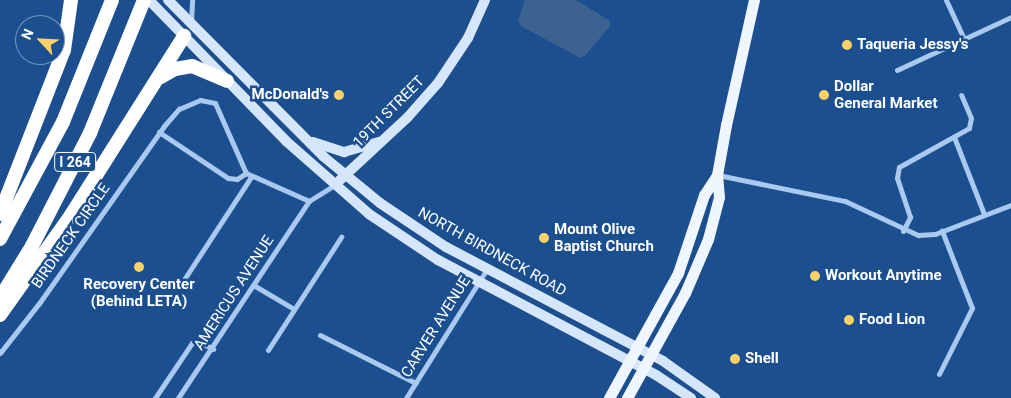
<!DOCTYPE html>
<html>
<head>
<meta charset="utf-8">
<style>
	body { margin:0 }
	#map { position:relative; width:1011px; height:398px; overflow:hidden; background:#1b4f8f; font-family:Roboto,sans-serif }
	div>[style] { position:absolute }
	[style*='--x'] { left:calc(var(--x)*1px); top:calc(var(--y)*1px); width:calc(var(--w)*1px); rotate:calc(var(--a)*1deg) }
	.water>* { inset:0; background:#3c6290 }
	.street>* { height:5px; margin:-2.5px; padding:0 2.5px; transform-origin:2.5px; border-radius:2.5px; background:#a9c9ee }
	.secondary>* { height:10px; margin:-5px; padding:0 5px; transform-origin:5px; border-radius:5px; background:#d6e6fa }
	.primary>* { height:11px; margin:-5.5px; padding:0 5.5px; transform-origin:5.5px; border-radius:5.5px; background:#f0f6ff }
	.highway>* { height:14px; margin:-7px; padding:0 7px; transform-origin:7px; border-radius:7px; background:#fff }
	.dots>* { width:14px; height:14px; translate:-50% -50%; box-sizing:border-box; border:2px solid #1b4f8f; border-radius:50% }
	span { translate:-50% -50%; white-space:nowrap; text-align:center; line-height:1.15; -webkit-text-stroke:5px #1b4f8f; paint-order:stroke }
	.shield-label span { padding:1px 4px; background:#1b4f8f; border:1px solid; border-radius:4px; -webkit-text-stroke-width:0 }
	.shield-label { font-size:14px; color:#fff; font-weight:700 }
	.poi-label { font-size:15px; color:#fff; font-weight:700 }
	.left { translate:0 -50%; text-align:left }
	.right { translate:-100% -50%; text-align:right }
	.street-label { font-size:15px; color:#fff }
	.north { position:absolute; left:15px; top:15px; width:50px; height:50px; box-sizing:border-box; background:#1b4f8f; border:1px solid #7695bc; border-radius:50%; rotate:295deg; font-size:14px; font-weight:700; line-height:20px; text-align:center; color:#fff }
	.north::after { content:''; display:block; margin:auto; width:18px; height:22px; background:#ffd166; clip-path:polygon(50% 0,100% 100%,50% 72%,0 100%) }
</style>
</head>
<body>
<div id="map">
	<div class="water">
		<div style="clip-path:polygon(525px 0,576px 0,610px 21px,610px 26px,585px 56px,580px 58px,521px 26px,518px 20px)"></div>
	</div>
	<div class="street">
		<div style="--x:946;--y:0;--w:43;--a:65.2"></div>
		<div style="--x:191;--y:22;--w:22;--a:-87"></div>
		<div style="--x:897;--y:70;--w:126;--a:-24.9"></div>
		<div style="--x:159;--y:132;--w:83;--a:33.7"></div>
		<div style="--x:228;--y:178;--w:9;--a:6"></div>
		<div style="--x:237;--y:179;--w:11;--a:-34"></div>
		<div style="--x:954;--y:137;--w:83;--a:68.7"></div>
		<div style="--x:718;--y:175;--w:130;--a:11.6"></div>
		<div style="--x:845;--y:201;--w:81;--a:25"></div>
		<div style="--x:918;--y:235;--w:17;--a:-3"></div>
		<div style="--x:935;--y:234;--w:81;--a:-20.9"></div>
		<div style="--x:903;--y:231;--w:16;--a:-63"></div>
		<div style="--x:910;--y:217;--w:41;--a:-108.4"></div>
		<div style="--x:897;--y:178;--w:11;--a:-80"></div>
		<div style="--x:899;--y:167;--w:80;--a:-29.1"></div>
		<div style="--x:969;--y:128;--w:10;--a:-79"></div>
		<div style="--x:971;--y:118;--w:25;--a:-113"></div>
		<div style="--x:183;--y:281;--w:124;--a:-56.8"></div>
		<div style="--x:255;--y:286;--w:45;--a:30.5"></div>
		<div style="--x:320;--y:335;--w:107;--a:26.6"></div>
		<div style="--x:268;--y:350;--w:135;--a:-57.1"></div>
		<div style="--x:0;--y:353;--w:65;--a:-51.9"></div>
		<div style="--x:40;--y:302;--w:215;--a:-54.8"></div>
		<div style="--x:164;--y:126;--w:23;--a:-49"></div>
		<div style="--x:179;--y:109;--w:23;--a:-23"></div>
		<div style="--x:200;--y:100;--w:15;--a:11"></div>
		<div style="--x:215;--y:103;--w:77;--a:66.1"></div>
		<div style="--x:246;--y:173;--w:69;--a:24"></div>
		<div style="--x:939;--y:374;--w:74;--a:-63.4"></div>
		<div style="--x:972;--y:308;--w:83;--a:-111.3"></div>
		<div style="--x:155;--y:398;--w:66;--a:-56.1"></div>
		<div style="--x:192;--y:343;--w:8;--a:-7"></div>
		<div style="--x:200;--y:342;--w:15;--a:28"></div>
		<div style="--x:178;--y:398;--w:237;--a:-56.4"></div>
		<div style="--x:309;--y:201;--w:28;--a:-32"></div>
		<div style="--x:406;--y:398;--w:152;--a:-57.9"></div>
	</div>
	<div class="secondary">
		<div style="--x:149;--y:0;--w:197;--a:45.8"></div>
		<div style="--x:286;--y:141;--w:111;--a:41.3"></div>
		<div style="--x:369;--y:214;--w:83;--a:33.7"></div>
		<div style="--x:438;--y:260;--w:246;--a:27.8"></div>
		<div style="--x:656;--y:375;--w:42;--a:33.3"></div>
		<div style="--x:168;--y:0;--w:221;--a:45.2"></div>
		<div style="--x:324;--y:157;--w:72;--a:39.4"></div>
		<div style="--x:380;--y:203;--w:79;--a:33.7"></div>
		<div style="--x:446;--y:247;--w:245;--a:27.7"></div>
		<div style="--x:663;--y:361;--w:64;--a:35.4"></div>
		<div style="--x:313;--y:142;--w:33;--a:18"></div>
		<div style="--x:344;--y:152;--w:37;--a:-16"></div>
		<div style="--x:340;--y:180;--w:91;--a:-42.8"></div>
		<div style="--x:407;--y:118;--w:47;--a:-48.5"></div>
		<div style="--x:438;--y:83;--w:54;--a:-56.3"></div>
		<div style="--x:468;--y:38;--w:42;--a:-65.9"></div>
	</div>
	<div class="primary">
		<div style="--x:609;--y:398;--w:143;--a:-61.1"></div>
		<div style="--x:678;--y:273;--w:82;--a:-71.6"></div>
		<div style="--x:704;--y:195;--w:24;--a:-57"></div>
		<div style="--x:627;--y:398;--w:120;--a:-61.1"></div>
		<div style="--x:685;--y:293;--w:59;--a:-66.9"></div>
		<div style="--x:708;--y:239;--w:43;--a:-75.3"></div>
		<div style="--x:719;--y:197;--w:22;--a:-95"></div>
		<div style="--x:717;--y:175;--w:51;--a:-79.8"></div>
		<div style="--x:726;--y:125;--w:128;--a:-77.4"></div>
	</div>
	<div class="highway">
		<div style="--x:161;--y:77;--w:16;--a:-30"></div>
		<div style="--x:175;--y:69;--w:17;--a:-10"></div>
		<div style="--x:192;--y:66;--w:38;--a:23"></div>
		<div style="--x:0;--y:214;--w:176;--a:-68.7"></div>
		<div style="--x:64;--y:50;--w:50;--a:-82"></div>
		<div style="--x:0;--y:239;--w:133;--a:-61.7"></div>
		<div style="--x:63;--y:122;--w:131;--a:-68.1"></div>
		<div style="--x:0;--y:298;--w:61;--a:-58.4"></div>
		<div style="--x:32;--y:246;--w:127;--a:-62.8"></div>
		<div style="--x:90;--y:133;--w:144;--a:-67.9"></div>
		<div style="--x:0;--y:315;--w:123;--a:-54.6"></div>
		<div style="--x:71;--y:215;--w:212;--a:-57.7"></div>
	</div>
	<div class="dots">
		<div style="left:847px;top:45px;background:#ffd166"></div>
		<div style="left:339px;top:95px;background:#ffd166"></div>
		<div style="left:824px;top:95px;background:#ffd166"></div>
		<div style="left:544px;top:238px;background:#ffd166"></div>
		<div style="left:139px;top:267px;background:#ffd166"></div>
		<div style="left:815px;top:276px;background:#ffd166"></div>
		<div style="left:849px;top:320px;background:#ffd166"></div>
		<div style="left:735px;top:359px;background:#ffd166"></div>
	</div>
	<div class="shield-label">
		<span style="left:75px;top:162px">I 264</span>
	</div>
	<div class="poi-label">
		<span class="left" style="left:857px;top:45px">Taqueria Jessy's</span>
		<span class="left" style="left:834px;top:95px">Dollar<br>General Market</span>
		<span class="right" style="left:329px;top:95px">McDonald's</span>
		<span class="left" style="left:554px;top:238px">Mount Olive<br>Baptist Church</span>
		<span class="left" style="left:825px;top:276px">Workout Anytime</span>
		<span style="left:139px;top:293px">Recovery Center<br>(Behind LETA)</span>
		<span class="left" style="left:859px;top:320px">Food Lion</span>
		<span class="left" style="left:745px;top:359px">Shell</span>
	</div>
	<div class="street-label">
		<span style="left:389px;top:112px;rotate:-45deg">19TH STREET</span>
		<span style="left:71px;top:236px;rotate:-55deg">BIRDNECK CIRCLE</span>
		<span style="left:492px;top:252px;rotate:29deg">NORTH BIRDNECK ROAD</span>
		<span style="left:234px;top:293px;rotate:-57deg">AMERICUS AVENUE</span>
		<span style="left:436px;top:327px;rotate:-58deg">CARVER AVENUE</span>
	</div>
	<div class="north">N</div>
</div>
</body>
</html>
